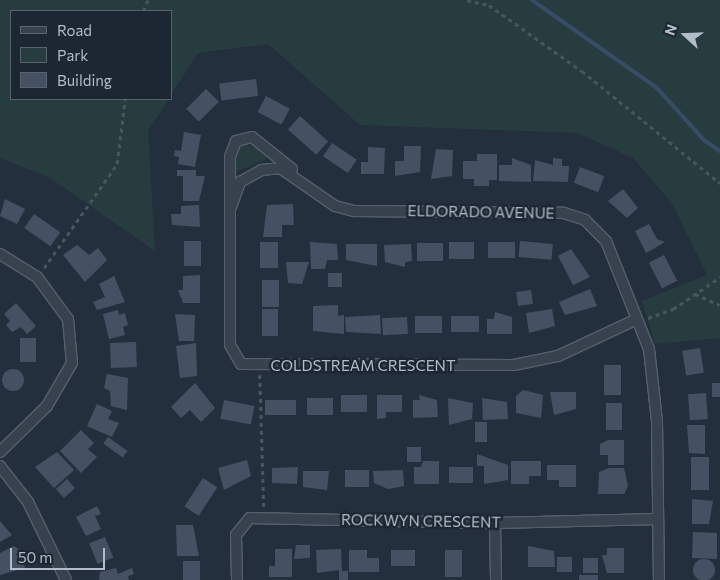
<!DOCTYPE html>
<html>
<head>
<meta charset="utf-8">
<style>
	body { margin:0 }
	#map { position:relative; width:720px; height:580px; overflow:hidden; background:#242f3e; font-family:Commissioner,sans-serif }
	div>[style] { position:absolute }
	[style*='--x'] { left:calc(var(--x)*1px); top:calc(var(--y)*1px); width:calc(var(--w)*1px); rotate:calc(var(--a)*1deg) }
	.green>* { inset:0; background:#263c3f }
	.stream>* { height:4px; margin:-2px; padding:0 2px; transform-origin:2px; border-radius:2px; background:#394c67 }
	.building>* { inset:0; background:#455162; transform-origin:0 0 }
	.round { border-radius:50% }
	.path>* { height:2.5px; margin-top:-1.25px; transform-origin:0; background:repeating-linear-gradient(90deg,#44595c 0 4px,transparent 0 8px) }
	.roads { filter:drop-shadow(1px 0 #565f6c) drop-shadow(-1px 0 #565f6c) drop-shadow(0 1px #565f6c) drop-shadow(0 -1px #565f6c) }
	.minor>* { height:10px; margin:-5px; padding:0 5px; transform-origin:5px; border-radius:5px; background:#38414e }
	span { translate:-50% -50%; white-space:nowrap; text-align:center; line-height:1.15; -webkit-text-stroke:5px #1d2633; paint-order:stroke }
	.street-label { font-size:15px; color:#b4bcc9 }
	.legend { position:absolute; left:10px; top:10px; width:162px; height:90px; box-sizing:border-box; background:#1d2633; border:1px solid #59626f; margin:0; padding:6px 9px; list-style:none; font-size:15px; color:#b4bcc9 }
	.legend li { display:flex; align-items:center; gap:10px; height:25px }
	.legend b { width:25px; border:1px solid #59626f }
	.north { position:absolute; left:660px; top:10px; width:50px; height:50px; -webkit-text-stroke:4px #1d2633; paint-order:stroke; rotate:290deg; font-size:14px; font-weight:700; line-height:20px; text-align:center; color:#b4bcc9 }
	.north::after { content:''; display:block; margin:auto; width:18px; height:22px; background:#b4bcc9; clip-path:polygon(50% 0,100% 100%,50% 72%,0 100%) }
	.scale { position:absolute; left:10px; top:548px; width:95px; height:22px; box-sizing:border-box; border:2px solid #b4bcc9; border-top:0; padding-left:6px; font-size:15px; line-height:18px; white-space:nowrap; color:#b4bcc9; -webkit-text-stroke:4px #1d2633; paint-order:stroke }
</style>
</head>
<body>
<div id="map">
	<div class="green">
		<div style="clip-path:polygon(0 0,720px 0,720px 338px,655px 344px,642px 301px,707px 275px,672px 203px,633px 158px,577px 133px,360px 125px,268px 44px,198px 53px,171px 95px,171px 11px,11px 11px,11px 99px,169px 99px,148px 131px,155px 251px,50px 178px,0 158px)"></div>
		<div style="clip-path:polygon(242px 144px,263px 150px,267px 159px,236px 172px,235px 151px)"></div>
	</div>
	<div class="stream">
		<div style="--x:532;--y:0;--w:151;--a:35.1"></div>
		<div style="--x:656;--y:87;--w:72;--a:47.8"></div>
		<div style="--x:704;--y:140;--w:19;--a:35"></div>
	</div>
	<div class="building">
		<div style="left:256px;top:79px;width:17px;height:37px;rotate:83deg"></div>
		<div style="left:206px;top:89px;width:18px;height:28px;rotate:45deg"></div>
		<div style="left:266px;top:96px;width:27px;height:18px;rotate:28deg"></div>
		<div style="left:300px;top:116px;width:38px;height:18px;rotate:42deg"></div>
		<div style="clip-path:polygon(184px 132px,201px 135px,195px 167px,178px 164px,179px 157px,174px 156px,175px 150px,181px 151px)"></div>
		<div style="left:332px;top:143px;width:30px;height:16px;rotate:34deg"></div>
		<div style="clip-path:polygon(404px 146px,421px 146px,420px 172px,395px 176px,395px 161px,404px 161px)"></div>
		<div style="clip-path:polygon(368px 147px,385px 148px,384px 174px,361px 174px,361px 162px,368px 162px)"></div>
		<div style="clip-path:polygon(436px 149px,453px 150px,452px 176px,431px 179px)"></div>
		<div style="clip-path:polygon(477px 154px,497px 154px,497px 180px,489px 180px,489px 186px,474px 186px,474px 179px,463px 179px,463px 161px,477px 161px)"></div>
		<div style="clip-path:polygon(512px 158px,531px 165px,531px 182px,499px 181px,499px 165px,512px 165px)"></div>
		<div style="clip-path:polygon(553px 158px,562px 159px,562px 166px,569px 166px,568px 182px,533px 181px,535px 160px,553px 165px)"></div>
		<div style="left:580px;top:167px;width:26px;height:17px;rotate:21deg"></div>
		<div style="clip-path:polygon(177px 170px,196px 170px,196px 176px,205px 176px,199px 201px,183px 201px,183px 176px,177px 176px)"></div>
		<div style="clip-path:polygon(623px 189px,638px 208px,627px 218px,608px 201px)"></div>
		<div style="clip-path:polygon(5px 199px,25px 209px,17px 224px,0 216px)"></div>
		<div style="clip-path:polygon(293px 204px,294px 225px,282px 225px,282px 237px,263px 237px,267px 205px)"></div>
		<div style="clip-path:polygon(199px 205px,200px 227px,172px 225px,171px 214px,181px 214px,181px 206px)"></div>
		<div style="left:34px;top:214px;width:32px;height:17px;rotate:35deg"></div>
		<div style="clip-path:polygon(649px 224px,657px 239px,665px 242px,646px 253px,635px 231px)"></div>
		<div style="left:184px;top:241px;width:17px;height:25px"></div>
		<div style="left:520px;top:241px;width:33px;height:16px;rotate:5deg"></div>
		<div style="left:278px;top:242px;width:26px;height:18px;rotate:90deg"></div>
		<div style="clip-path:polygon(310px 242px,337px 244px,338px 260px,327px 260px,325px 269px,311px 269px)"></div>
		<div style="left:449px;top:242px;width:25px;height:17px"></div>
		<div style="left:488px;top:242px;width:27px;height:16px"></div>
		<div style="left:443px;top:243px;width:18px;height:26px;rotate:90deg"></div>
		<div style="clip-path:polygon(346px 244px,377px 244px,377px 266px,346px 260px)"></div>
		<div style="clip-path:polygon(411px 244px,412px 261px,405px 262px,405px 267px,385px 262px,384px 245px)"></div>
		<div style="clip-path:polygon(77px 245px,89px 255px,98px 248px,107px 260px,85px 282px,63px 255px)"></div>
		<div style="clip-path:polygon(571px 249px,590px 277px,573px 285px,558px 256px)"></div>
		<div style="left:664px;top:255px;width:29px;height:17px;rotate:63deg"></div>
		<div style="clip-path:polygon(286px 262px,309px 262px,302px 284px,288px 283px)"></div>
		<div style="left:328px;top:273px;width:14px;height:14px"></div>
		<div style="clip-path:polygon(200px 275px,200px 303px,183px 303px,178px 290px,183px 290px,183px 276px)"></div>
		<div style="clip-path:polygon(114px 276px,125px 302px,97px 310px,93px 302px,105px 297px,99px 284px)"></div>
		<div style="left:262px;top:280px;width:17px;height:27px"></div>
		<div style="clip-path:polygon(590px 289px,597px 306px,565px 315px,559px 302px)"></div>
		<div style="left:531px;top:290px;width:14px;height:15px;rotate:82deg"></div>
		<div style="clip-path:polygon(16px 303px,36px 326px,27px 334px,21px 327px,12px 332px,6px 325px,10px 321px,4px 314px)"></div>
		<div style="clip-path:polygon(338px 305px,338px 316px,344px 315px,344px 334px,313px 331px,313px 306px)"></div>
		<div style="left:262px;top:309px;width:16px;height:27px"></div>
		<div style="clip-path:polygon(552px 309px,555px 326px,529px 333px,526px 313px)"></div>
		<div style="clip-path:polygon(118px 310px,119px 315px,125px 313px,128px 325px,123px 327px,125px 335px,109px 339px,103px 314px)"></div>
		<div style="clip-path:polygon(495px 312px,512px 317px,512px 334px,487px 334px,487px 319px,494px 319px)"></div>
		<div style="clip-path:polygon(175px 314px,195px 315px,194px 341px,179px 341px)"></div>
		<div style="clip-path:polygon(380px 315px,381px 334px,346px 332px,345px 317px)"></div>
		<div style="left:415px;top:316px;width:27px;height:17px"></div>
		<div style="left:451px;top:316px;width:28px;height:16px"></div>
		<div style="left:407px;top:317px;width:17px;height:25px;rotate:87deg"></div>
		<div style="left:20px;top:338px;width:16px;height:24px"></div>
		<div style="left:136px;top:342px;width:25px;height:26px;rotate:88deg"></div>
		<div style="clip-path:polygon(196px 343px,197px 376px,180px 378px,176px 346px)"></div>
		<div style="left:700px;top:348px;width:25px;height:18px;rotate:81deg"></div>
		<div style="left:604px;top:365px;width:17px;height:30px"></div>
		<div class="round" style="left:2px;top:369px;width:22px;height:22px"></div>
		<div style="clip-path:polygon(107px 374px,128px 378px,127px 410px,111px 406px,110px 391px,104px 388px)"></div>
		<div style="clip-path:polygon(195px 383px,215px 408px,201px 422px,190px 410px,181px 418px,171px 407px)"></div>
		<div style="left:712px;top:383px;width:8px;height:14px"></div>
		<div style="clip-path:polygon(523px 390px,543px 395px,541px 418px,516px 413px,516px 396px)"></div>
		<div style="clip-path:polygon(550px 392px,576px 392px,576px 409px,554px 415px)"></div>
		<div style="left:706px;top:393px;width:26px;height:18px;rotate:86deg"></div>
		<div style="left:341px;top:395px;width:26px;height:17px"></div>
		<div style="clip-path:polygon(377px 395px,402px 395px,402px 412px,386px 412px,386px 418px,377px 419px)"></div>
		<div style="clip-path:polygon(419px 395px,437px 400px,438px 417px,413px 418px,413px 400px,420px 400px)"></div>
		<div style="left:307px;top:398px;width:26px;height:17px"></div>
		<div style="clip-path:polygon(448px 398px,473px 403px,472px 419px,449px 425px)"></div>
		<div style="clip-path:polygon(482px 398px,507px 402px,508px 419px,483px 420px)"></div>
		<div style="left:224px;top:400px;width:31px;height:19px;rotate:11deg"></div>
		<div style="left:265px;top:400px;width:31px;height:15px"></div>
		<div style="left:606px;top:403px;width:16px;height:27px"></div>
		<div style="clip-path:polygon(97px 404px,112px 411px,108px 419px,119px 423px,112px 437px,87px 426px)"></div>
		<div style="left:475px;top:422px;width:12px;height:20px"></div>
		<div style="clip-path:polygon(687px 425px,705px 425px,705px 454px,689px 453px)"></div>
		<div style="clip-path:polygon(81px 430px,94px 443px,88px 449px,97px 457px,81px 473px,60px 451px)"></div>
		<div style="left:108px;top:437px;width:24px;height:8px;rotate:36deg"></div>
		<div style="clip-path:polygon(608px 440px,624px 440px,624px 465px,608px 465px,608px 455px,600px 455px,600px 444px)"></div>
		<div style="left:407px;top:447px;width:14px;height:15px"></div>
		<div style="clip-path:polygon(57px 452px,74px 470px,54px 488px,35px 467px)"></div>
		<div style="clip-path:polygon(477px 454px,508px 465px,508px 480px,484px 484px,484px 466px,477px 466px)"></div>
		<div style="left:691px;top:457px;width:18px;height:33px"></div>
		<div style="clip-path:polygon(247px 460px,251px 476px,224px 490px,218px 468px)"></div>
		<div style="clip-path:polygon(423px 461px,439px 461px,439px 484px,414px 484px,414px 467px,421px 467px)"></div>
		<div style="clip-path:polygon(511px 461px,541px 461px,541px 476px,529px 476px,529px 484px,511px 484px)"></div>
		<div style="clip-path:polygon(547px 465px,576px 465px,576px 487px,559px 487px,559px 480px,547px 480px)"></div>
		<div style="clip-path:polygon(298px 467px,297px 484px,272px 483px,272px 468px)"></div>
		<div style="left:473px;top:467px;width:16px;height:24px;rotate:90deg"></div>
		<div style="clip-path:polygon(609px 468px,624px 468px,628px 486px,624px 494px,598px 494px,599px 472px)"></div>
		<div style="left:345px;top:470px;width:24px;height:17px"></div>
		<div style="clip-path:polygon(403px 470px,404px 486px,388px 489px,374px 483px,373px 471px)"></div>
		<div style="clip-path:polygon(303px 471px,329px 471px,327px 490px,303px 487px)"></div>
		<div style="left:203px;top:478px;width:17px;height:34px;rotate:33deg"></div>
		<div style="left:67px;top:479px;width:12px;height:15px;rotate:48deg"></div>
		<div style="clip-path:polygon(692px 499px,713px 501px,709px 524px,692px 524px)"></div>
		<div style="clip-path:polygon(97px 506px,101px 514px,95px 516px,101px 529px,86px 536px,76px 517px)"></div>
		<div style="clip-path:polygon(0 521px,12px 535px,0 542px)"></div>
		<div style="clip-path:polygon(176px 525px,193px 525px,199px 556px,177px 556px)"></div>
		<div style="clip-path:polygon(717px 526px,717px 559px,692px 558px,693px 532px,717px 533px)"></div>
		<div style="left:105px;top:537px;width:22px;height:17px;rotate:68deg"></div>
		<div style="clip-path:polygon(296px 545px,310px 545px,310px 558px,294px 559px)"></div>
		<div style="clip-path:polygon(14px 546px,21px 551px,25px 568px,0 575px,0 553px)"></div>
		<div style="clip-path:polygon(528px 546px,554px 551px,555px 567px,528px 567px)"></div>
		<div style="clip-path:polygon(607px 548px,624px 548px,624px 573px,607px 573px,602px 555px,607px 555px)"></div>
		<div style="clip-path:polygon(275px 549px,292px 549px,292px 577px,269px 577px,269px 566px,275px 566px)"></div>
		<div style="clip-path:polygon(341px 549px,342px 571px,348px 571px,348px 580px,339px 580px,339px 570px,317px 573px,316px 550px)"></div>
		<div style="clip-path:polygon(349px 550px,367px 550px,367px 558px,379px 558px,379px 572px,349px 572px)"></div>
		<div style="left:391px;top:550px;width:24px;height:16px"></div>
		<div style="left:462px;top:550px;width:27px;height:17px;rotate:90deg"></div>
		<div style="left:557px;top:557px;width:15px;height:15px"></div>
		<div style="left:583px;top:558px;width:15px;height:15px"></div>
		<div class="round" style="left:693px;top:559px;width:22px;height:22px"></div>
		<div style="left:183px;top:561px;width:17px;height:19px"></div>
		<div style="clip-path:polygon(116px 568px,118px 574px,132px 568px,134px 574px,128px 576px,129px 580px,99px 580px,100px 572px)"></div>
		<div style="left:579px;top:575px;width:19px;height:5px"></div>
	</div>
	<div class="path">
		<div style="--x:467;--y:0;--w:23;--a:13"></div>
		<div style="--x:489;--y:5;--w:114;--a:35.4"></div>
		<div style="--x:582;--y:71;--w:178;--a:39.1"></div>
		<div style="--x:143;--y:11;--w:12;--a:-66"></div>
		<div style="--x:44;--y:268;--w:127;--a:-54.9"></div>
		<div style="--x:117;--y:164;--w:65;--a:-83"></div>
		<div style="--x:695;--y:294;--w:27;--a:24"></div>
		<div style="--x:648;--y:318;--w:27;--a:-20"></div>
		<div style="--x:673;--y:309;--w:57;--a:-34.2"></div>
		<div style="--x:260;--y:375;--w:132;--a:88.3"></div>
	</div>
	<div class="roads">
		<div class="minor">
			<div style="--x:292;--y:169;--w:51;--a:-141.3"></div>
			<div style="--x:252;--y:137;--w:16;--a:166"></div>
			<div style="--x:236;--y:141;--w:17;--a:111"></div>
			<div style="--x:230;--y:157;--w:188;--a:90"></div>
			<div style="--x:230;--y:345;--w:22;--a:60"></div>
			<div style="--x:241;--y:364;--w:273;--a:0.2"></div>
			<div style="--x:514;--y:365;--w:45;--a:-11.6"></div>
			<div style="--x:558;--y:356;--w:87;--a:-25.1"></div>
			<div style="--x:231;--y:207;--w:27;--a:-70"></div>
			<div style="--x:240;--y:182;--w:25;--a:-29"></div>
			<div style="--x:262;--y:170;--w:18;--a:-6"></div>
			<div style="--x:280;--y:168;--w:67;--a:34.6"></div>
			<div style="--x:335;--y:206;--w:20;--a:15"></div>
			<div style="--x:354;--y:211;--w:210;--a:0.5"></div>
			<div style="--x:564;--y:213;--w:22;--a:18"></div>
			<div style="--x:585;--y:220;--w:30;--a:45"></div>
			<div style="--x:606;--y:241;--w:116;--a:68.3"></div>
			<div style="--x:649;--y:349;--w:72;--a:83.7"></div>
			<div style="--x:657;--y:421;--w:159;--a:89.3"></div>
			<div style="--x:0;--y:254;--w:44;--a:31.9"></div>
			<div style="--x:37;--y:277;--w:52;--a:53.6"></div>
			<div style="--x:68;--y:319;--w:44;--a:84.8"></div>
			<div style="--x:72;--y:363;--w:50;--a:120.2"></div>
			<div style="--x:47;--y:406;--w:66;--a:135.6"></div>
			<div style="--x:0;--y:466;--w:46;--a:52.1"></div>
			<div style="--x:28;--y:502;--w:87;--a:64"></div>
			<div style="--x:495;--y:523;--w:57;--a:89"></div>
			<div style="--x:237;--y:580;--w:45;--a:-91.3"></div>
			<div style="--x:236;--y:535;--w:22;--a:-51"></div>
			<div style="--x:250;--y:518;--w:245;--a:1.2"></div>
			<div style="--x:495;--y:523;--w:163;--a:-1.4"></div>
		</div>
	</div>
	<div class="street-label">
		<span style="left:481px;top:212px;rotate:1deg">ELDORADO AVENUE</span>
		<span style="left:363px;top:366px">COLDSTREAM CRESCENT</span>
		<span style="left:421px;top:521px;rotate:1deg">ROCKWYN CRESCENT</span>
	</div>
	<ul class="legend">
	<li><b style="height:6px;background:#38414e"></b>Road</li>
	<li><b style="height:14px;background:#263c3f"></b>Park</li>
	<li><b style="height:14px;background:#455162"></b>Building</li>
	</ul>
	<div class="north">N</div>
	<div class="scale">50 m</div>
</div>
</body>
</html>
